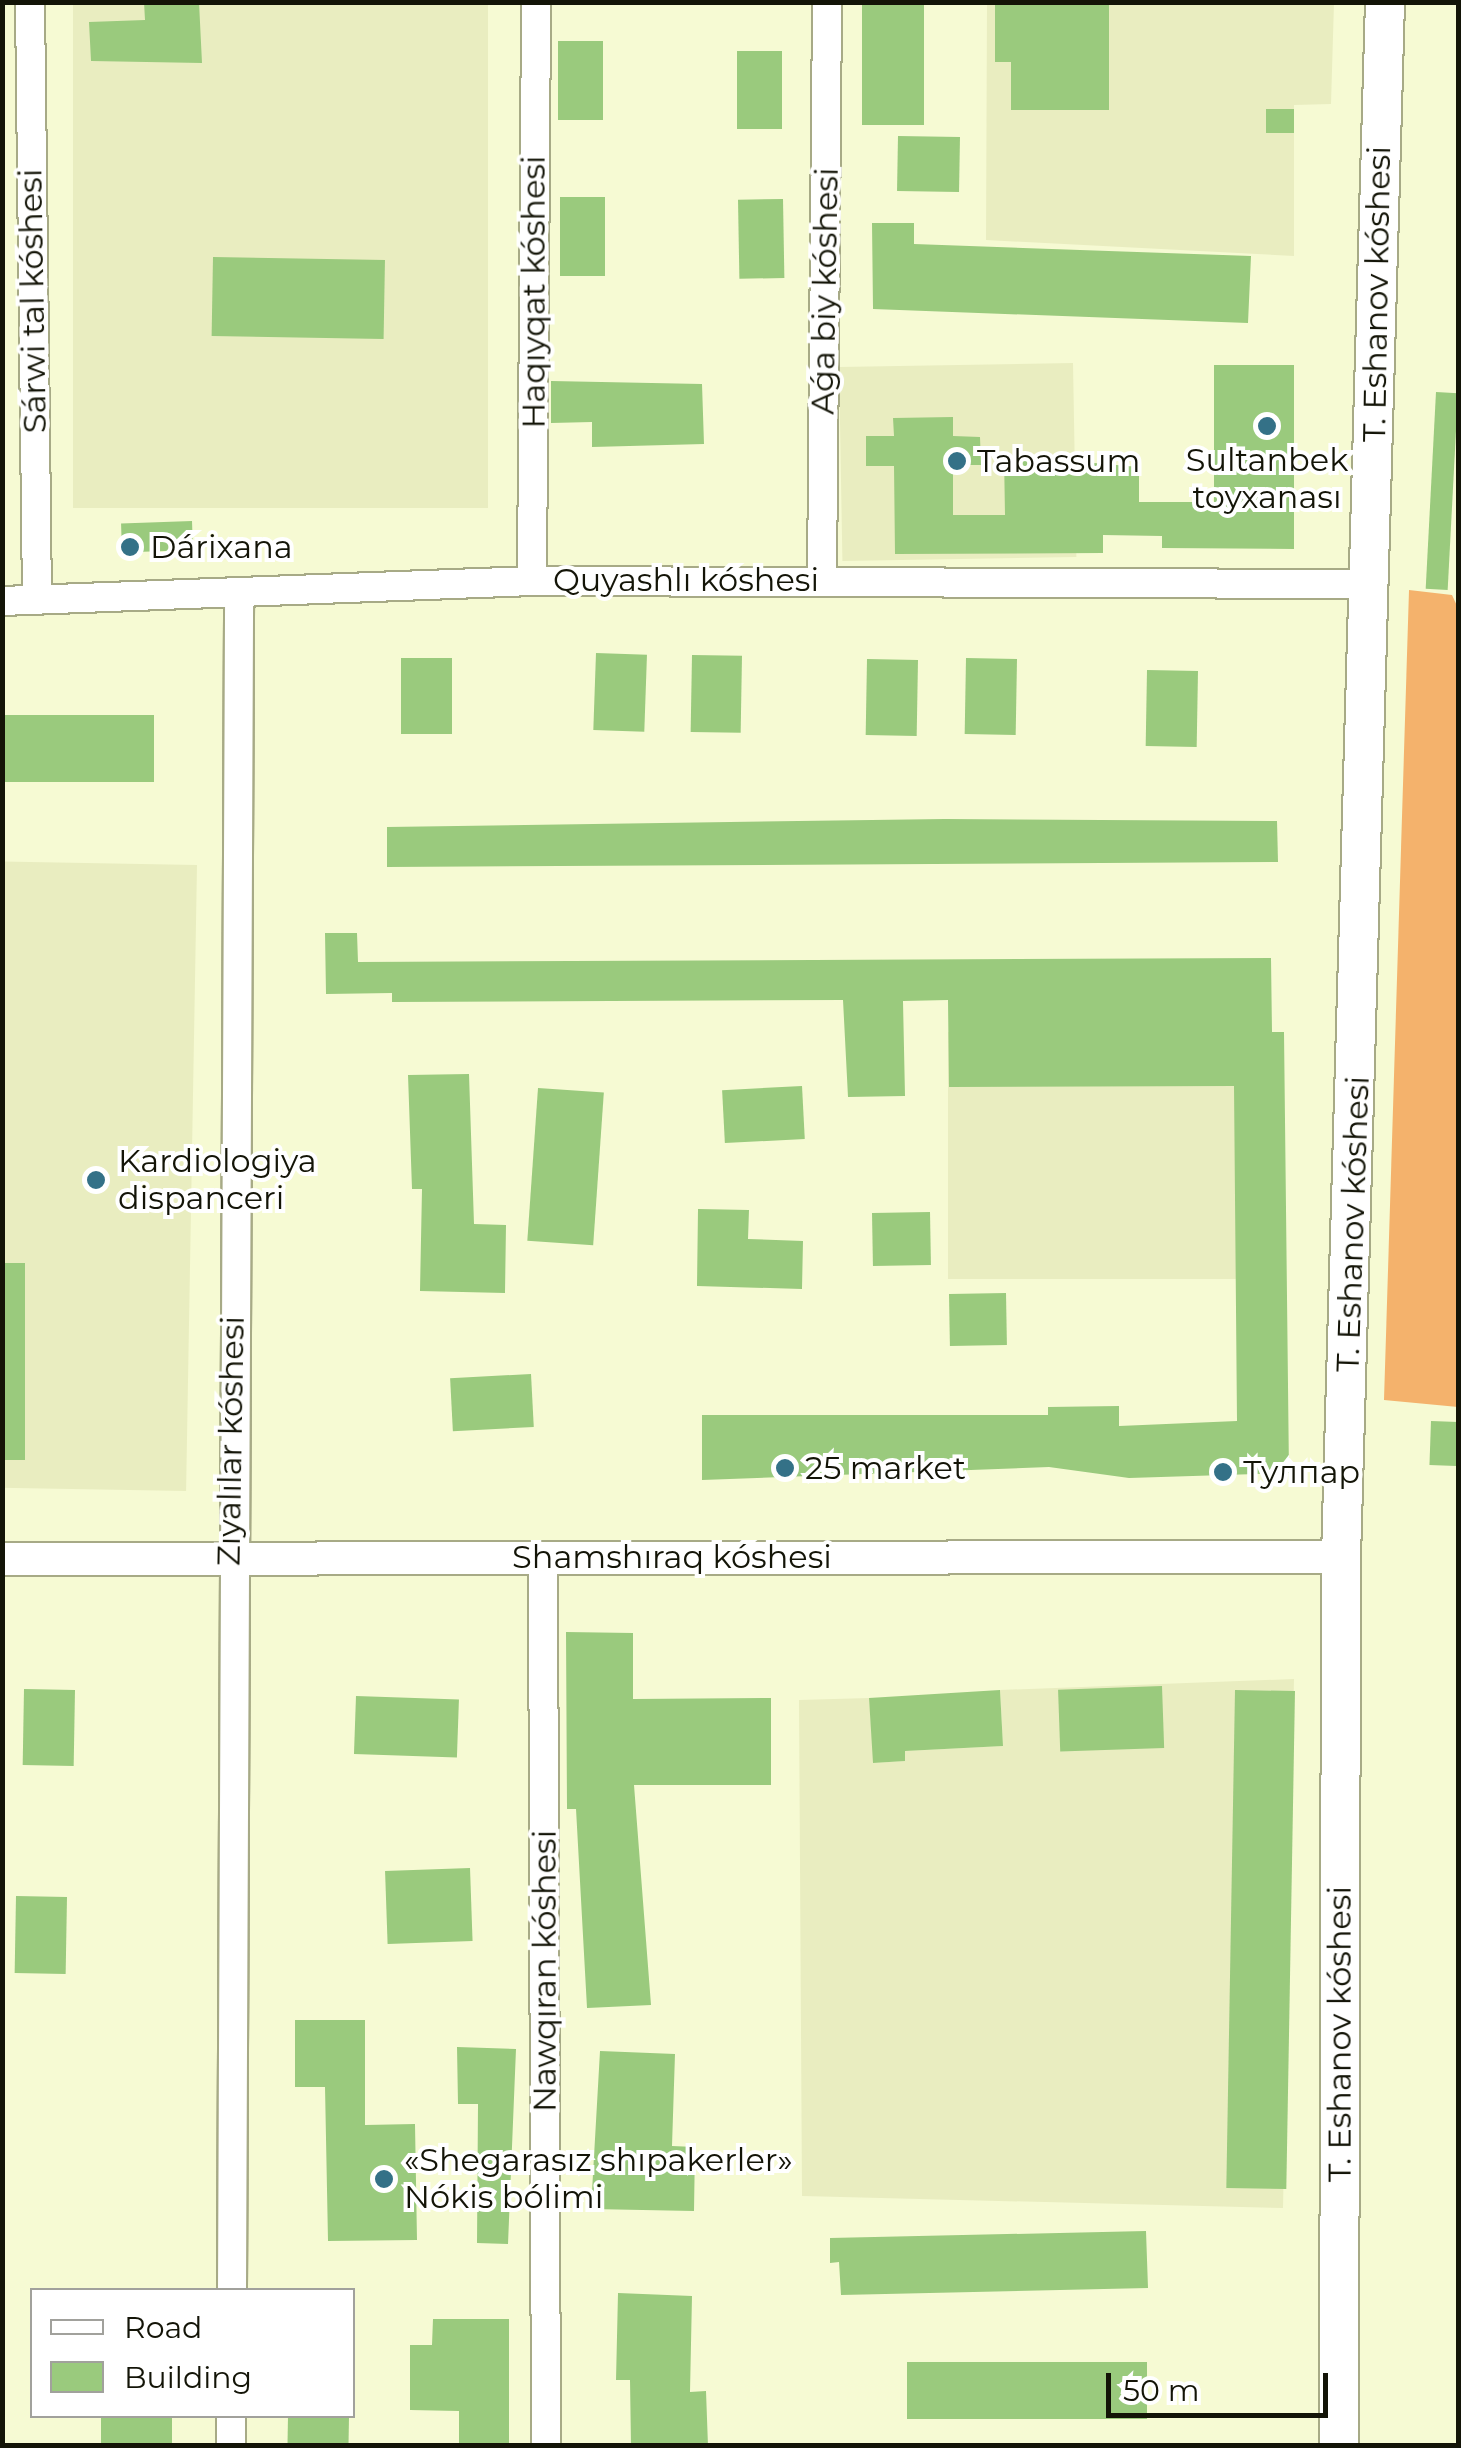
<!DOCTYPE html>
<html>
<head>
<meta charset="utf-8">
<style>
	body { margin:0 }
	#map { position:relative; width:1461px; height:2448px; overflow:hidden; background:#f6fad3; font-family:Montserrat,sans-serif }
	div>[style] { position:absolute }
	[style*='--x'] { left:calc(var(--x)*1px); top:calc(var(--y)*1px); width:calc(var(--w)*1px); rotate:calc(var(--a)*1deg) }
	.built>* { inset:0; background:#e9edc0; transform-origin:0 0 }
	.forest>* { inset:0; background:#f4b26c }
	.building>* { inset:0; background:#9aca7d; transform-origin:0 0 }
	.roads { filter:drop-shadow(2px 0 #a7aa86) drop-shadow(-2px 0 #a7aa86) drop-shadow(0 2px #a7aa86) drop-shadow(0 -2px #a7aa86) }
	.minor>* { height:28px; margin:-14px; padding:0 14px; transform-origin:14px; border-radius:14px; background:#fff }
	.tertiary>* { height:32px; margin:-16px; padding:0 16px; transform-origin:16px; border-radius:16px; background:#fff }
	.secondary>* { height:38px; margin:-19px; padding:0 19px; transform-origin:19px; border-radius:19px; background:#fff }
	.dots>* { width:28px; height:28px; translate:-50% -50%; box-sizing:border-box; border:5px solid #fff; border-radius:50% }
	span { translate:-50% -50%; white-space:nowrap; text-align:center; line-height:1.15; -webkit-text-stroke:8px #fff; paint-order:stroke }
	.street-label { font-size:32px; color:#131407 }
	.poi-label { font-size:32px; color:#131407 }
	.left { translate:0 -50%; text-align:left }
	.frame { position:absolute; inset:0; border:5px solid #131407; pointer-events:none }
	.legend { position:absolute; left:30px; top:2288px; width:325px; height:130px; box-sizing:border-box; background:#fff; border:2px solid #a1a19c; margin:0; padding:12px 18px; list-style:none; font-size:30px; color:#131407 }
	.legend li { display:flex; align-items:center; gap:20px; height:50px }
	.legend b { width:50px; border:2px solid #a1a19c }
	.scale { position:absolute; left:1106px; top:2373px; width:222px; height:45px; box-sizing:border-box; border:5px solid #131407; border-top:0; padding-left:12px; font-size:30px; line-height:35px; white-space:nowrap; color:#131407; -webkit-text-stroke:8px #fff; paint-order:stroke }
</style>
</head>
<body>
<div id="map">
	<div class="built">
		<div style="left:73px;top:3px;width:415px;height:505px"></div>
		<div style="clip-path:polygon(987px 3px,1334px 3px,1331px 104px,1294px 105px,1294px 256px,986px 240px)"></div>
		<div style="left:1073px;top:363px;width:194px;height:234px;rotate:89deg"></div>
		<div style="left:197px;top:865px;width:626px;height:195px;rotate:91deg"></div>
		<div style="left:1284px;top:1032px;width:247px;height:336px;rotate:90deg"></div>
		<div style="clip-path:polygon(1294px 1679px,1283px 2208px,802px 2196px,799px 1700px,869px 1698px,874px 1763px,904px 1761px,905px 1751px,1003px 1746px,1000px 1690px)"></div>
	</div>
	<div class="forest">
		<div style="clip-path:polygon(1409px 590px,1452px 595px,1458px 608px,1458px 1407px,1384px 1400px)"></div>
	</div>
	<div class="building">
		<div style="clip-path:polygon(144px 2px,199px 2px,202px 63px,91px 61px,89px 22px,145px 20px)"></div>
		<div style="left:862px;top:2px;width:62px;height:123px"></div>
		<div style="clip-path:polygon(995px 2px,1109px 2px,1109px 110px,1011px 110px,1011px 62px,995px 62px)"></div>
		<div style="left:603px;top:41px;width:79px;height:45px;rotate:90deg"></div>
		<div style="left:737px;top:51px;width:45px;height:78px"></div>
		<div style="left:1294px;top:109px;width:24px;height:28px;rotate:90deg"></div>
		<div style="left:898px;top:136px;width:62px;height:55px;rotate:1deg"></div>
		<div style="left:560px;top:197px;width:45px;height:79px"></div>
		<div style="left:783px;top:199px;width:79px;height:45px;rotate:89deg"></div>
		<div style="clip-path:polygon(872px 223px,914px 223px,914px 244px,1251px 256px,1248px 323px,873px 309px)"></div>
		<div style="left:213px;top:257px;width:172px;height:79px;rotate:1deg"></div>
		<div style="clip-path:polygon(1214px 365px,1294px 365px,1294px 549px,1162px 548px,1162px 536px,1103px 535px,1103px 553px,895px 554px,894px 466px,866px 466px,866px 436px,894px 436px,893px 418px,953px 417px,953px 436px,980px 437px,981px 465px,953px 465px,953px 515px,1005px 515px,1004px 455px,1139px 467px,1139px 502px,1214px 502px)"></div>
		<div style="clip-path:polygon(551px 381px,702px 384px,704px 444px,592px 447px,592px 422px,551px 423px)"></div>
		<div style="left:1436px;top:392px;width:22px;height:197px;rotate:3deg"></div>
		<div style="left:192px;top:521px;width:29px;height:71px;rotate:88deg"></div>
		<div style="left:596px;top:653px;width:51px;height:77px;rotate:2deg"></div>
		<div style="left:692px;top:655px;width:50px;height:77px;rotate:1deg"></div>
		<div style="left:401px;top:658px;width:51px;height:76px"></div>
		<div style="left:966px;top:658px;width:51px;height:76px;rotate:1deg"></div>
		<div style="left:867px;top:659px;width:51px;height:76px;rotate:1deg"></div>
		<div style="left:1147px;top:670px;width:51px;height:76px;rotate:1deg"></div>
		<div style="left:2px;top:715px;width:152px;height:67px"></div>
		<div style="clip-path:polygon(945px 819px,1277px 821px,1278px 862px,387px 867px,387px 827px)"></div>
		<div style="clip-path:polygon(325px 933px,357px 933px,358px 962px,1271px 958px,1272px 1032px,1284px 1032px,1289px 1473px,1129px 1478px,1049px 1467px,702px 1480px,702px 1415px,1048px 1415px,1048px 1407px,1119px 1406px,1119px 1426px,1237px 1421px,1234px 1086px,949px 1087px,948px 1000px,903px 1001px,905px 1096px,848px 1097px,843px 1000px,392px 1002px,392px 993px,326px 994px)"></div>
		<div style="clip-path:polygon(469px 1074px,474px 1224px,506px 1225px,505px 1293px,420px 1291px,422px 1189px,412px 1189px,408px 1075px)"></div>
		<div style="left:802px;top:1086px;width:53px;height:80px;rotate:87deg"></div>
		<div style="left:538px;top:1088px;width:66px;height:153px;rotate:4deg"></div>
		<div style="clip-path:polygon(698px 1209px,749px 1210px,748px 1239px,803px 1241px,802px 1289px,697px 1286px)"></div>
		<div style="left:930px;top:1212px;width:53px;height:58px;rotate:89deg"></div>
		<div style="left:2px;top:1263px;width:23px;height:197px"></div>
		<div style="left:1006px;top:1293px;width:52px;height:57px;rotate:89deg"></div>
		<div style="left:531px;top:1374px;width:53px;height:81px;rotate:87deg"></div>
		<div style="left:1431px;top:1421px;width:27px;height:44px;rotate:2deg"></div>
		<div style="clip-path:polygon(566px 1632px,633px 1633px,633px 1699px,771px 1698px,771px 1785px,634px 1785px,651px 2005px,587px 2008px,576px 1809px,567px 1809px)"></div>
		<div style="left:1162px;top:1686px;width:62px;height:104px;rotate:88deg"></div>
		<div style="left:24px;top:1689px;width:51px;height:76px;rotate:1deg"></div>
		<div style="clip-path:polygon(1000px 1690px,1003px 1746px,905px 1751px,905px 1761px,873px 1763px,869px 1698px)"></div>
		<div style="left:1235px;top:1690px;width:60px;height:498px;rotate:1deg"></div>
		<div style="left:356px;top:1696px;width:103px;height:58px;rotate:2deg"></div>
		<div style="left:470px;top:1868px;width:73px;height:85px;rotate:88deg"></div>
		<div style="left:16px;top:1896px;width:51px;height:77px;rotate:1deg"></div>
		<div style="clip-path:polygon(295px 2020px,365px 2020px,365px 2125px,415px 2124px,417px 2240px,328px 2241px,325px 2087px,295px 2087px)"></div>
		<div style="clip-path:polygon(457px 2047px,516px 2049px,508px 2244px,477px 2243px,478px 2104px,458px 2104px)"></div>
		<div style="clip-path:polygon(600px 2051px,675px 2054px,672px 2146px,695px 2147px,694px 2211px,591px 2209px)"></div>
		<div style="clip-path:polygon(1146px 2231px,1148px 2288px,841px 2295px,839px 2262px,830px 2263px,830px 2238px)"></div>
		<div style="clip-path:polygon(618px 2293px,692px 2296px,690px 2392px,706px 2391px,708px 2446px,631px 2446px,630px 2380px,616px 2380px)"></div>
		<div style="clip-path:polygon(433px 2319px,509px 2319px,509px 2446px,459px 2446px,459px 2411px,410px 2410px,410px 2345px,432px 2345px)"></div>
		<div style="left:1147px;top:2362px;width:57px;height:240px;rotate:90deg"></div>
		<div style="left:101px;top:2416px;width:71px;height:30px"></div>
		<div style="left:288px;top:2416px;width:61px;height:30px;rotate:1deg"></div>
	</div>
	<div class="roads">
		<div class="minor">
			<div style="--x:30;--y:2;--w:598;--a:89.33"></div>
			<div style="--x:822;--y:579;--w:577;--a:-89.5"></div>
			<div style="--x:532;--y:581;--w:579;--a:-89.6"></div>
			<div style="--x:2;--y:601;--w:530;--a:-2.16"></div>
			<div style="--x:532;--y:581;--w:838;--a:0.21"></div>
			<div style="--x:543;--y:1557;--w:889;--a:89.81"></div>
			<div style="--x:232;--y:2290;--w:1698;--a:-89.76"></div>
			<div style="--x:231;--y:2446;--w:30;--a:-90"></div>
		</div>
		<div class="tertiary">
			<div style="--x:2;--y:1559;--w:1339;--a:-0.09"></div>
		</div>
		<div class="secondary">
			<div style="--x:1339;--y:2446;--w:889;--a:-89.87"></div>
			<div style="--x:1341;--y:1557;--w:1556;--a:-88.38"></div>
		</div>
	</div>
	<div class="dots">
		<div style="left:1267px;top:426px;background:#347187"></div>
		<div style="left:957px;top:461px;background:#347187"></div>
		<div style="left:130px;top:547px;background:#347187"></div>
		<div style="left:96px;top:1180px;background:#347187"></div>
		<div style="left:785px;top:1468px;background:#347187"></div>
		<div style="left:1223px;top:1472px;background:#347187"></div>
		<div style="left:384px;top:2179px;background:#347187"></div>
	</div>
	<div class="street-label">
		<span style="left:825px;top:291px;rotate:-89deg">Aǵa biy kóshesi</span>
		<span style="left:534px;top:292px;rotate:-90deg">Haqıyqat kóshesi</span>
		<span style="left:1377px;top:294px;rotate:-89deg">T. Eshanov kóshesi</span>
		<span style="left:33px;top:301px;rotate:-91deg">Sárwi tal kóshesi</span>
		<span style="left:686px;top:580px">Quyashlı kóshesi</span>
		<span style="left:1353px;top:1224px;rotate:-88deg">T. Eshanov kóshesi</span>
		<span style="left:231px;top:1441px;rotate:-89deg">Zıyalılar kóshesi</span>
		<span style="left:672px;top:1557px">Shamshıraq kóshesi</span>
		<span style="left:545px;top:1971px;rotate:-90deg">Nawqıran kóshesi</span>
		<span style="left:1340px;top:2034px;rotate:-90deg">T. Eshanov kóshesi</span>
	</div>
	<div class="poi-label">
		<span class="left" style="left:977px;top:461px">Tabassum</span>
		<span style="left:1267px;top:479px">Sultanbek<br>toyxanası</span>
		<span class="left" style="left:150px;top:547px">Dárixana</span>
		<span class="left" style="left:118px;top:1180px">Kardiologiya<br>dispanceri</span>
		<span class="left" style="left:805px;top:1468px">25 market</span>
		<span class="left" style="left:1243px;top:1472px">Тулпар</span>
		<span class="left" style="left:404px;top:2179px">«Shegarasız shıpakerler»<br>Nókis bólimi</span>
	</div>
	<div class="frame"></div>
	<ul class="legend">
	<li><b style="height:12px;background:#fff"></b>Road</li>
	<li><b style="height:28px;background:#9aca7d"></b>Building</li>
	</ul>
	<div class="scale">50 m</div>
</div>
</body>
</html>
